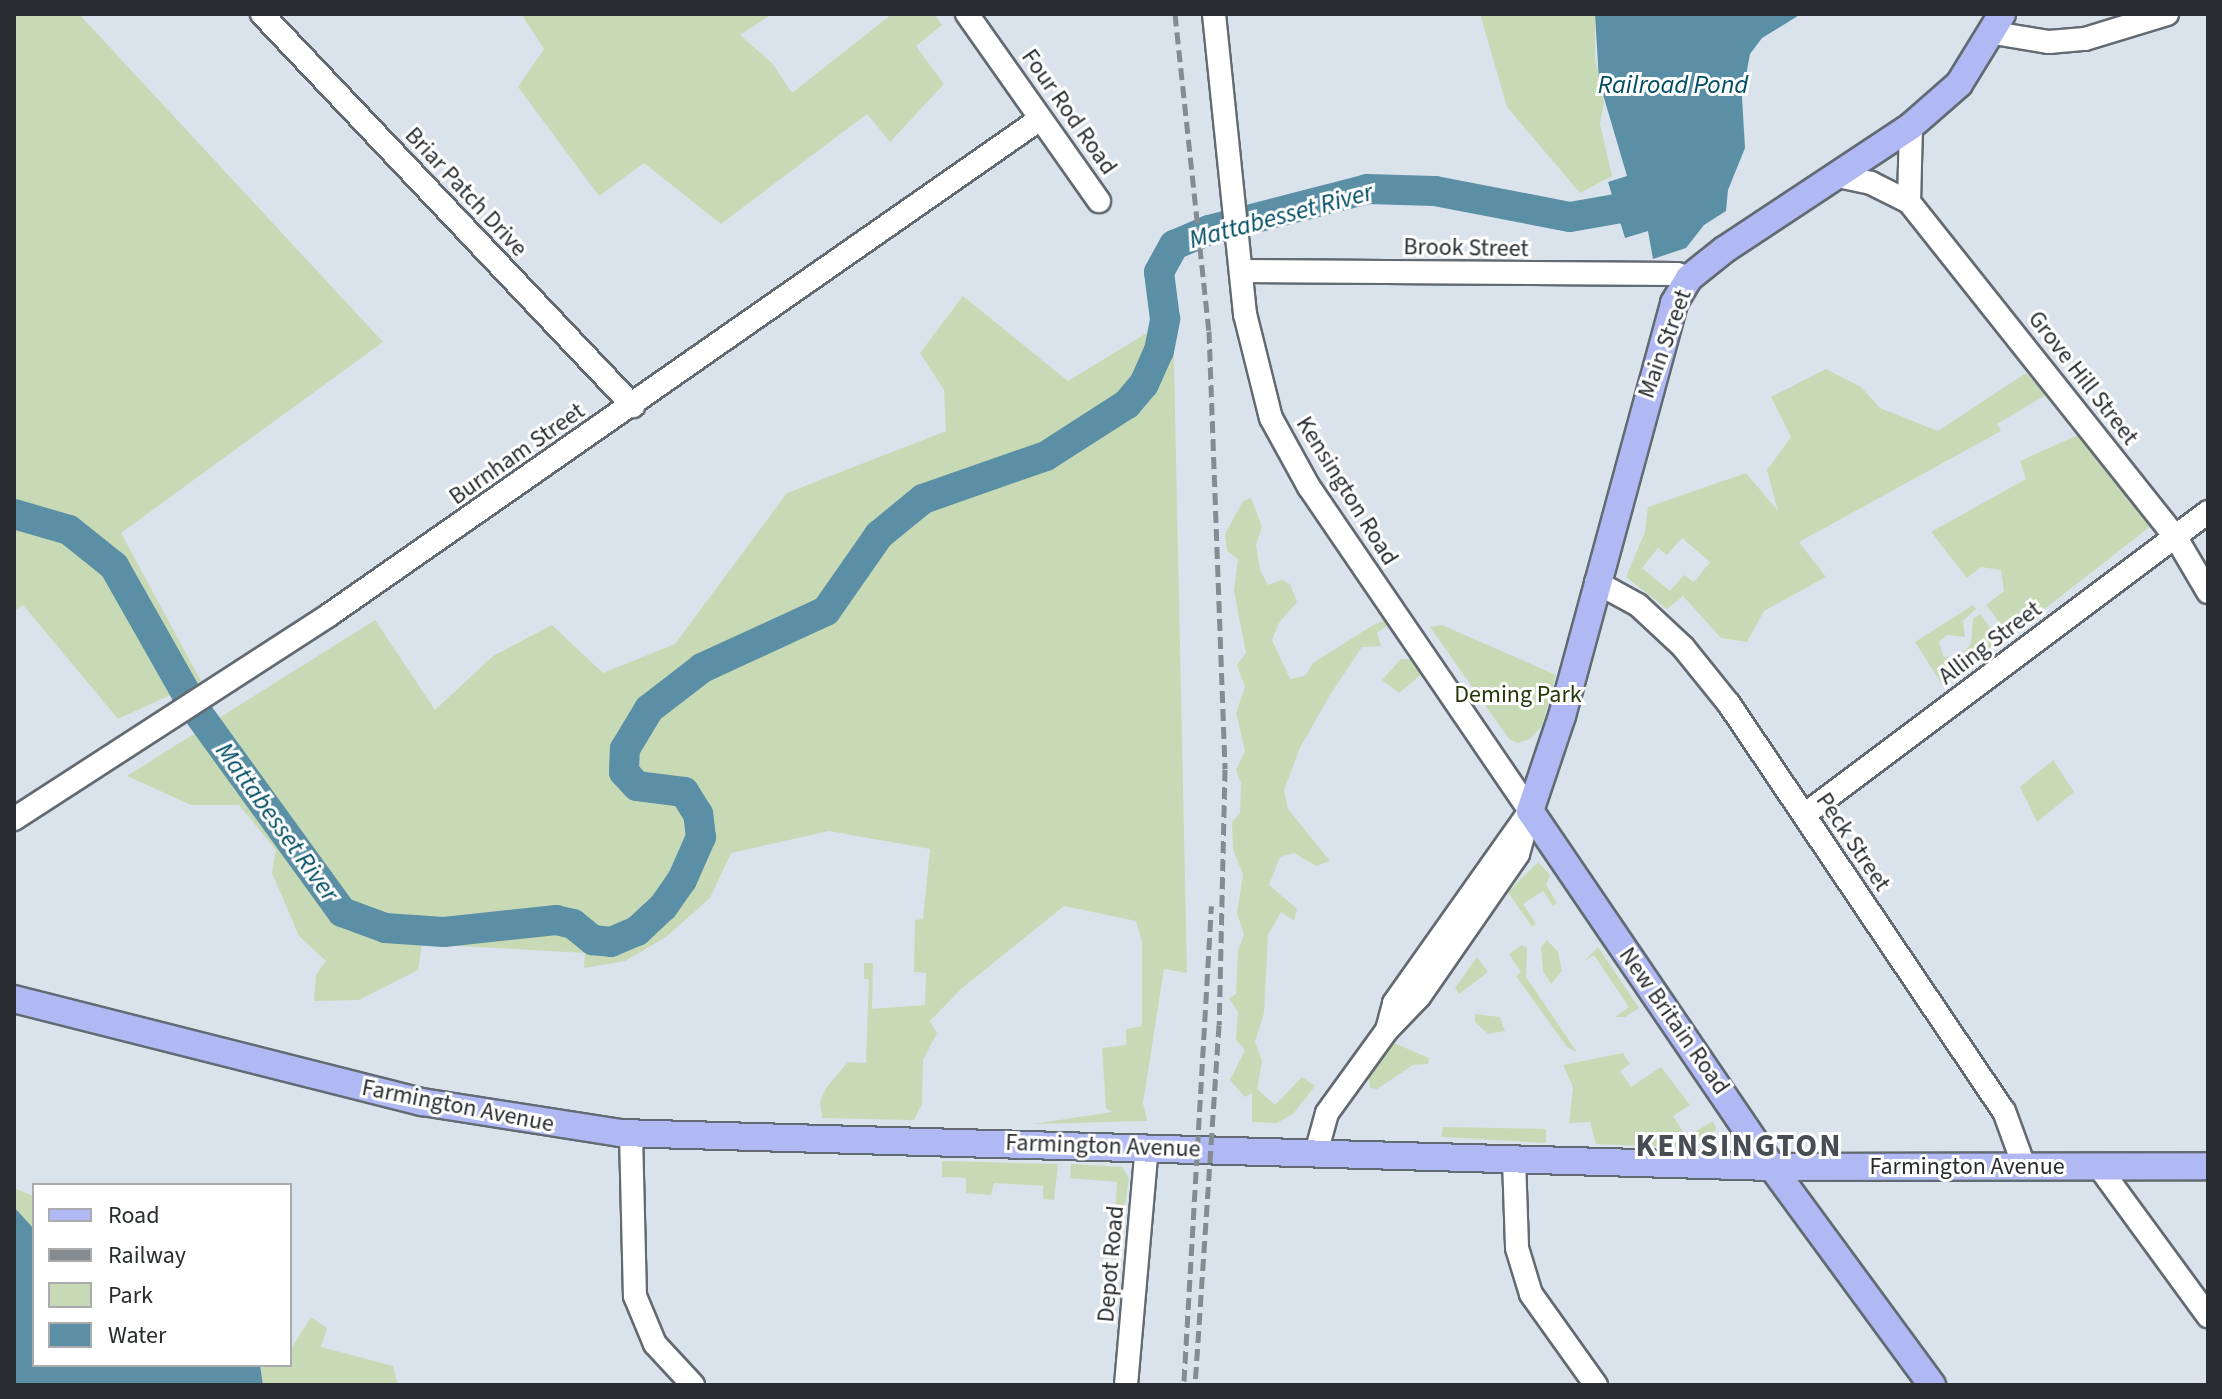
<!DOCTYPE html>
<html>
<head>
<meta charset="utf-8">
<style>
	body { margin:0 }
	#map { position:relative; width:2222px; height:1399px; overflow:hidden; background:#dae3ec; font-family:"Source Sans 3",sans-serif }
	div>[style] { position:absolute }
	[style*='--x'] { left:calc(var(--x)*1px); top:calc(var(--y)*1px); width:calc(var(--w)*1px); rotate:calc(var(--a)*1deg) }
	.green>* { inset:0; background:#c8dab5 }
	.water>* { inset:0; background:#5b8fa5 }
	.river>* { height:30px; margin:-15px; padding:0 15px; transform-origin:15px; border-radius:15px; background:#5b8fa5 }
	.roads { filter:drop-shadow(2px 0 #626a72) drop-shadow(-2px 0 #626a72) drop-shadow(0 2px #626a72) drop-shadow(0 -2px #626a72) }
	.minor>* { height:22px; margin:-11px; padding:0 11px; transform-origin:11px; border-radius:11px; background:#fff }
	.major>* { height:26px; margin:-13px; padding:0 13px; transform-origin:13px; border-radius:13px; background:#b0b9f4 }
	.rail>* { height:5px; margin-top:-2.5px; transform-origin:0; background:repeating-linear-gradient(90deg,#848b91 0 12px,transparent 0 18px) }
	span { translate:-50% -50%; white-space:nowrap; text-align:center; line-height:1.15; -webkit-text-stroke:6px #fff; paint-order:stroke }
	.street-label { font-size:24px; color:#292c30 }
	.park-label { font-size:24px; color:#253908 }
	.water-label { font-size:26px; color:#004c64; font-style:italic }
	.district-label { font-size:32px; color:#464d55; font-weight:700; letter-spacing:2px }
	.frame { position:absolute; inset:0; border:16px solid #292c30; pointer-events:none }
	.legend { position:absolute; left:32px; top:1183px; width:260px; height:184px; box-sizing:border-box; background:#fff; border:2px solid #a9abac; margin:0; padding:10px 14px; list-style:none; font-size:24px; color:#292c30 }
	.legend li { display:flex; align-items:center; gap:16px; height:40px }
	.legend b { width:40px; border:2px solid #a9abac }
</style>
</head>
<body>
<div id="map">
	<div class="green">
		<div style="clip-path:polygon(14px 14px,79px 14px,383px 342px,121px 533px,201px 681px,118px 719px,23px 605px,14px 611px)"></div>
		<div style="clip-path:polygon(521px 14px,772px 14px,740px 35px,772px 63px,792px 93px,892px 14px,934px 14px,942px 25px,916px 46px,944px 84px,890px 142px,867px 114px,721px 224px,644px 163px,599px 196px,518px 87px,544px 49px)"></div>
		<div style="clip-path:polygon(1480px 14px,1595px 14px,1595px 57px,1604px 102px,1600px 124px,1612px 176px,1580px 193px,1507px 107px)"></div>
		<div style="clip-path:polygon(963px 296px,1068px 381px,1173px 317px,1187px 973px,1164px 969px,1143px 1103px,1147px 1121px,1033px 1124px,1112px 1112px,1106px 1108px,1102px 1048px,1126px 1045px,1126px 1029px,1142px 1026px,1142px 941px,1136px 921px,1064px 906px,961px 989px,930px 1021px,937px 1033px,923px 1060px,922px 1104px,914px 1120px,822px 1118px,820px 1102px,826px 1088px,848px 1062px,866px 1063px,869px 979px,864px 979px,864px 963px,873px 963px,872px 1009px,925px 1005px,926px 973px,914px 972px,915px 920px,923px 919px,930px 849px,829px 831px,731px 853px,710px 898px,666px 937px,625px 961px,584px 968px,585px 953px,422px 944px,418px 970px,359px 1000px,314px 1001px,316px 975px,326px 961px,299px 936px,272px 873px,276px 850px,239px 805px,191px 805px,127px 776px,375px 620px,435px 710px,493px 656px,552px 625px,603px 673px,675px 644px,787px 493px,946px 431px,944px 390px,920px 353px)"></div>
		<div style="clip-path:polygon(evenodd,1826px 369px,1861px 387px,1880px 408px,1938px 431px,2026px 373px,2046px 395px,1997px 424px,2001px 431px,1799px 542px,1826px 577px,1764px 611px,1747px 642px,1721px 638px,1683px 596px,1667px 609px,1626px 577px,1645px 532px,1648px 507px,1746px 473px,1778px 511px,1767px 470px,1791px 437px,1771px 397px,1826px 369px,1682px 538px,1710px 562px,1694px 582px,1684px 575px,1670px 591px,1642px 568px,1658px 548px,1667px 555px,1682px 538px)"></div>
		<div style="clip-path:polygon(2078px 435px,2151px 526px,2010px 636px,1986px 605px,2004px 591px,2001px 570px,1981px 567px,1967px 578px,1931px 532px,2026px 479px,2020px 461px)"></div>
		<div style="clip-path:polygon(1251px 498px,1262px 527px,1256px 545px,1260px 570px,1268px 585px,1282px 580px,1290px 584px,1297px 602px,1279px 623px,1272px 640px,1290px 679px,1305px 676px,1313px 663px,1370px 627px,1384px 620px,1388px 625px,1377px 633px,1381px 646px,1362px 647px,1330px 695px,1300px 748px,1284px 790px,1288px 809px,1330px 861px,1316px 866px,1294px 853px,1280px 857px,1269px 885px,1297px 909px,1294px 921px,1281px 912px,1268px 935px,1264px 1013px,1255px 1042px,1262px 1061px,1257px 1089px,1275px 1105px,1302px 1077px,1315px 1086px,1293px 1114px,1277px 1123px,1252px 1122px,1252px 1093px,1245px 1097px,1230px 1080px,1245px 1050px,1236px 1040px,1238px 1012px,1229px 998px,1236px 994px,1238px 950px,1244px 934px,1237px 913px,1243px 874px,1233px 850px,1232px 822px,1240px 813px,1241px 783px,1236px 770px,1245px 751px,1236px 713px,1245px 687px,1237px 665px,1246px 653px,1234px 591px,1238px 559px,1227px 551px,1225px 534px,1243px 501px)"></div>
		<div style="clip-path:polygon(1973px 605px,1976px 609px,1963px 621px,1965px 637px,1947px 635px,1939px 642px,1944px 657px,1958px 658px,1971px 644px,1973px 619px,1980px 614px,2001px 642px,1943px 686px,1915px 642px)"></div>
		<div style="clip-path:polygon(1442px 625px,1556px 675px,1542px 726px,1530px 739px,1518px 743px,1509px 739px,1430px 627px)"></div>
		<div style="clip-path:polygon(1401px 659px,1411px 659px,1422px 674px,1399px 693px,1382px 680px)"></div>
		<div style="clip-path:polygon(2053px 760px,2074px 792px,2037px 822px,2020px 787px)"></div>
		<div style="clip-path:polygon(1538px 862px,1550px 875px,1546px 885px,1557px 903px,1553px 906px,1543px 891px,1523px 904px,1536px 924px,1532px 927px,1508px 892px)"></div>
		<div style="clip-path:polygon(1547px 940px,1558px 952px,1562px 971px,1551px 984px,1543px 971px,1541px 947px)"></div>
		<div style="clip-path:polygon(1522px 945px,1527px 948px,1526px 977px,1577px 1052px,1567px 1047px,1516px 976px,1521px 972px,1509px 954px)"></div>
		<div style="clip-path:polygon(1598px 947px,1639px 1008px,1625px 1017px,1615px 1017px,1629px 1007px,1594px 955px,1584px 961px)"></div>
		<div style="clip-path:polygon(1477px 957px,1488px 972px,1459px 994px,1455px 988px)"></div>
		<div style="clip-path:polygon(1475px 1014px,1500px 1017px,1505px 1031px,1488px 1034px,1475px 1022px)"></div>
		<div style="clip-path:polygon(1394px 1043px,1429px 1058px,1428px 1064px,1413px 1065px,1377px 1089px,1370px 1088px,1369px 1076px)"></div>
		<div style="clip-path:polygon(1623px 1053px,1630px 1064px,1620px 1071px,1631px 1087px,1661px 1067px,1690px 1105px,1673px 1116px,1687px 1137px,1713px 1121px,1716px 1129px,1710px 1138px,1690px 1148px,1596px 1144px,1590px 1122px,1569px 1123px,1573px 1087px,1563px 1065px)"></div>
		<div style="clip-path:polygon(1443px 1127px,1546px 1129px,1546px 1143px,1441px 1137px)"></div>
		<div style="clip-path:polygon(942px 1161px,1058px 1164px,1054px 1200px,1043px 1199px,1043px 1186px,994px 1183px,991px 1195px,966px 1193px,966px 1178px,942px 1177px)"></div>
		<div style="clip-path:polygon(1071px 1164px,1122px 1167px,1129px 1178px,1122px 1228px,1114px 1228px,1117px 1182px,1070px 1178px)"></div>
		<div style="clip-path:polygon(14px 1188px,34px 1196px,34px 1229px,14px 1207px)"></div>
		<div style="clip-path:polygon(311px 1317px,327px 1328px,321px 1347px,393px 1366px,398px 1385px,263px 1385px,260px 1365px,290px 1365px,290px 1351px)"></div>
	</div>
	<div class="water">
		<div style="clip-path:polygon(1595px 14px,1801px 14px,1762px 38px,1750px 54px,1742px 97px,1745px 148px,1728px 190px,1726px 211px,1704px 225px,1686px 248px,1653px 259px,1648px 231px,1625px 238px,1608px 182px,1627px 176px,1599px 81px)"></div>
		<div style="clip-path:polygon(14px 1207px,34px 1229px,34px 1365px,260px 1365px,263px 1385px,14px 1385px)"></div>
	</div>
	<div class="river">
		<div style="--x:14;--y:514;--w:57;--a:16.2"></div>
		<div style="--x:69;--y:530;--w:58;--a:38.7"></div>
		<div style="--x:114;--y:566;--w:164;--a:60.5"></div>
		<div style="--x:195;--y:709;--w:251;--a:54.1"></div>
		<div style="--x:342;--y:912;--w:46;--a:20.4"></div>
		<div style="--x:385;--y:928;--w:59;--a:3.9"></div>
		<div style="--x:444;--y:932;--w:113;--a:-6.1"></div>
		<div style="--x:556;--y:920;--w:17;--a:13"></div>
		<div style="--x:573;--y:924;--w:26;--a:39"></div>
		<div style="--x:593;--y:940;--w:18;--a:6"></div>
		<div style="--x:611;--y:942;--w:28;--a:-23"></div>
		<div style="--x:637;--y:931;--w:35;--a:-43"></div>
		<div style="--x:663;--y:907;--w:33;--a:-55"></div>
		<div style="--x:682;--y:880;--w:47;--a:-66.2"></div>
		<div style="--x:701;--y:837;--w:23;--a:-97"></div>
		<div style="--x:698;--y:814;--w:26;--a:-122"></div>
		<div style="--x:684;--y:792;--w:47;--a:-172.7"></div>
		<div style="--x:637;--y:786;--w:19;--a:-133"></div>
		<div style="--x:624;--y:772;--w:23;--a:-88"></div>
		<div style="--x:625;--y:749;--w:47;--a:-59"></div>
		<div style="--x:649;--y:709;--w:67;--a:-37.7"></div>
		<div style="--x:702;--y:668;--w:136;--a:-24.7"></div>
		<div style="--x:826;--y:611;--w:93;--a:-55.1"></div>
		<div style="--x:879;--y:535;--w:57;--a:-39.3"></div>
		<div style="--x:923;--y:499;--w:130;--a:-19.3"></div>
		<div style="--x:1046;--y:456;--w:96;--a:-32.7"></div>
		<div style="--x:1127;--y:404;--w:26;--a:-50"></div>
		<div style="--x:1144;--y:384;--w:36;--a:-66"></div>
		<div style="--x:1159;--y:351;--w:33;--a:-79"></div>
		<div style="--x:1165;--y:319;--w:47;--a:-97.3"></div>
		<div style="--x:1159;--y:272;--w:31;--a:-61"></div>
		<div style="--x:1174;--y:245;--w:38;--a:-23"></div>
		<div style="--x:1209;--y:230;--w:163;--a:-14.5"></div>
		<div style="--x:1367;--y:189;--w:68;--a:1.7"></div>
		<div style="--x:1435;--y:191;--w:137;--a:10.9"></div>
		<div style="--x:1570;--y:217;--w:58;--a:-10"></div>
		<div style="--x:1627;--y:207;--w:27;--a:-33"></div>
	</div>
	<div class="roads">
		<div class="minor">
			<div style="--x:262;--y:14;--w:540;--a:46.58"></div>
			<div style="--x:967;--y:14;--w:229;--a:54.8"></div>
			<div style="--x:1214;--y:14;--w:302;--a:84.1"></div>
			<div style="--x:1245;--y:314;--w:107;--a:76"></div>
			<div style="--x:1271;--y:418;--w:79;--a:61.2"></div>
			<div style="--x:1309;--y:487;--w:392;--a:55.7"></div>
			<div style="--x:1994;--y:33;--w:56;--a:9.3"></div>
			<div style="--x:2049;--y:42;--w:36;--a:-5"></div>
			<div style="--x:2085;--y:39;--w:86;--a:-17"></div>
			<div style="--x:1911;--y:126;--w:76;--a:91.5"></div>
			<div style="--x:1909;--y:202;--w:427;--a:51.5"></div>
			<div style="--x:2175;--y:536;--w:65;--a:59.5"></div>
			<div style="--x:1838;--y:176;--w:34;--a:12"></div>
			<div style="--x:1871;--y:183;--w:42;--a:26.6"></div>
			<div style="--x:1241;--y:271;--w:436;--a:0.4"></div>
			<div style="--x:1677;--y:274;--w:13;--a:18"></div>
			<div style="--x:1596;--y:582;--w:48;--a:28.7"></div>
			<div style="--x:1638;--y:605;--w:62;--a:43"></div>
			<div style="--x:1683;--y:647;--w:73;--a:51.1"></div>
			<div style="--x:1729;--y:704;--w:491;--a:56"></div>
			<div style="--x:2004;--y:1111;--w:59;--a:70"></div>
			<div style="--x:1804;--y:815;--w:505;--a:-36.87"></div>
			<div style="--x:14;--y:819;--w:375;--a:-32.9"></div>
			<div style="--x:329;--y:615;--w:867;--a:-34.9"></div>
			<div style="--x:1387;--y:1030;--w:28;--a:-75"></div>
			<div style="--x:1394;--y:1003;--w:234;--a:-54.7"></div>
			<div style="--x:631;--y:1134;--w:162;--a:88.6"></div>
			<div style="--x:635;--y:1296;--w:52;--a:67.4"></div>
			<div style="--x:655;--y:1344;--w:56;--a:47.2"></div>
			<div style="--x:1316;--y:1153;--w:41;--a:-74.6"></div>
			<div style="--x:1327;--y:1113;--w:102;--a:-54.1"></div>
			<div style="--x:1387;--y:1030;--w:46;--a:-45.9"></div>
			<div style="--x:1419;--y:997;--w:174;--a:-55.3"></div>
			<div style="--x:1518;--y:854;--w:45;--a:-74.4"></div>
			<div style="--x:1514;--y:1160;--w:88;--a:88"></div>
			<div style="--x:1517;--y:1248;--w:48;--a:73.1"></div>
			<div style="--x:1531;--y:1294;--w:112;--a:54.5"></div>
			<div style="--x:2099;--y:1167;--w:185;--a:53.8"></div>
			<div style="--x:1126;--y:1385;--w:239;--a:-85"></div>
		</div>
		<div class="major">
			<div style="--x:14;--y:999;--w:421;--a:14.2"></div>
			<div style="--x:422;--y:1102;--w:200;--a:8.9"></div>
			<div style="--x:620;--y:1133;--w:1153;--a:1.69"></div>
			<div style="--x:1772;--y:1167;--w:436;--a:-0.1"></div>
			<div style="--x:1932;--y:1385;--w:270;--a:-126.3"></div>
			<div style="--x:1772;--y:1167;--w:430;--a:-124.2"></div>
			<div style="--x:1530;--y:811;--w:100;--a:-71.4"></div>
			<div style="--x:1562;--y:716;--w:428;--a:-74.8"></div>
			<div style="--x:1674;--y:303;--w:29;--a:-59"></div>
			<div style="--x:1689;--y:278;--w:45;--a:-38.7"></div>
			<div style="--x:1724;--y:250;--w:224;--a:-33.5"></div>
			<div style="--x:1911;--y:126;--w:64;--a:-41.2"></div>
			<div style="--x:1959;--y:84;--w:82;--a:-58.4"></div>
		</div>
	</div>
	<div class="rail">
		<div style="--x:1175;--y:14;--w:319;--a:83.9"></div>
		<div style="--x:1209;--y:331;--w:438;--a:87.9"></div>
		<div style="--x:1225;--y:769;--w:256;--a:91.3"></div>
		<div style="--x:1219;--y:1025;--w:361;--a:93.8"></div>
		<div style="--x:1184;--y:1381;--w:476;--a:-86.7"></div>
	</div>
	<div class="street-label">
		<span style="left:1069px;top:112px;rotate:55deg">Four Rod Road</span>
		<span style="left:466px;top:192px;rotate:47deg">Briar Patch Drive</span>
		<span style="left:1466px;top:248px;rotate:1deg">Brook Street</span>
		<span style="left:1665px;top:344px;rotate:-70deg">Main Street</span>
		<span style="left:2083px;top:378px;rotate:52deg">Grove Hill Street</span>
		<span style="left:517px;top:454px;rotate:-35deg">Burnham Street</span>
		<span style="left:1347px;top:491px;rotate:58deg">Kensington Road</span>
		<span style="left:1990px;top:643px;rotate:-37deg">Alling Street</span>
		<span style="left:1853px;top:842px;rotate:56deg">Peck Street</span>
		<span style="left:1674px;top:1021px;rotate:55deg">New Britain Road</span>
		<span style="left:458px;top:1106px;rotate:11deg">Farmington Avenue</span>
		<span style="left:1103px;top:1146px;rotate:2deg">Farmington Avenue</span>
		<span style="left:1967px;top:1167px">Farmington Avenue</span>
		<span style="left:1111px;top:1264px;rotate:-85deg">Depot Road</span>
	</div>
	<div class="park-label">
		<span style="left:1518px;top:695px">Deming Park</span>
	</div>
	<div class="water-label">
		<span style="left:1673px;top:85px">Railroad Pond</span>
		<span style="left:1281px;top:216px;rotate:-15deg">Mattabesset River</span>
		<span style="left:277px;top:822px;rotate:54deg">Mattabesset River</span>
	</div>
	<div class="district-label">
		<span style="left:1739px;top:1146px">KENSINGTON</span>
	</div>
	<div class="frame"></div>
	<ul class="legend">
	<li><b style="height:10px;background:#b0b9f4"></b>Road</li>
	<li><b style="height:10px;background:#848b91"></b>Railway</li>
	<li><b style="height:22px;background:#c8dab5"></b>Park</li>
	<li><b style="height:22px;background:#5b8fa5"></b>Water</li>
	</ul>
</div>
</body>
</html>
